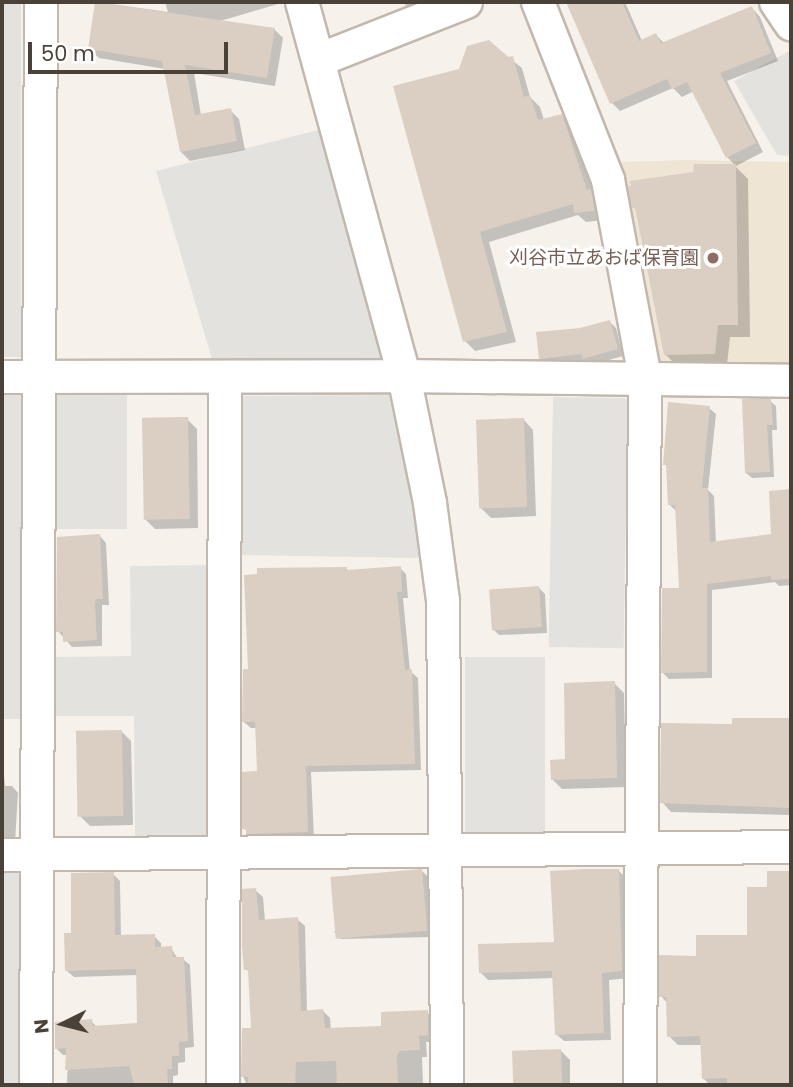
<!DOCTYPE html>
<html>
<head>
<meta charset="utf-8">
<style>
	body { margin:0 }
	#map { position:relative; width:793px; height:1087px; overflow:hidden; background:#f6f1eb; font-family:Poppins,"Noto Sans JP",sans-serif }
	div>[style] { position:absolute }
	[style*='--x'] { left:calc(var(--x)*1px); top:calc(var(--y)*1px); width:calc(var(--w)*1px); rotate:calc(var(--a)*1deg) }
	.education>* { inset:0; background:#efe5d5 }
	.parking>* { inset:0; background:#e4e2df; transform-origin:0 0 }
	.shadow>* { inset:0; background:#0003 }
	.building>* { inset:0; background:#dbcfc3; transform-origin:0 0 }
	.roads { filter:drop-shadow(2px 0 #c2b8ad) drop-shadow(-2px 0 #c2b8ad) drop-shadow(0 2px #c2b8ad) drop-shadow(0 -2px #c2b8ad) }
	.street>* { height:32px; margin:-16px; padding:0 16px; transform-origin:16px; border-radius:16px; background:#fff }
	.dots>* { width:19px; height:19px; translate:-50% -50%; box-sizing:border-box; border:4px solid #fff; border-radius:50% }
	span { translate:-50% -50%; white-space:nowrap; text-align:center; line-height:1.15; -webkit-text-stroke:6px #fff; paint-order:stroke }
	.education-label { font-size:19px; color:#785e54 }
	.right { translate:-100% -50%; text-align:right }
	.frame { position:absolute; inset:0; border:4px solid #4a4238; pointer-events:none }
	.north { position:absolute; left:28px; top:989px; width:70px; height:70px; -webkit-text-stroke:5px #fff; paint-order:stroke; rotate:264deg; font-size:19px; font-weight:700; line-height:28px; text-align:center; color:#4a4238 }
	.north::after { content:''; display:block; margin:auto; width:24px; height:32px; background:#4a4238; clip-path:polygon(50% 0,100% 100%,50% 72%,0 100%) }
	.scale { position:absolute; left:28px; top:42px; width:200px; height:32px; box-sizing:border-box; border:4px solid #4a4238; border-top:0; padding-left:9px; font-size:21px; line-height:24px; white-space:nowrap; color:#4a4238; -webkit-text-stroke:5px #fff; paint-order:stroke }
</style>
</head>
<body>
<div id="map">
	<div class="education">
		<div style="clip-path:polygon(687px 160px,791px 162px,791px 363px,661px 364px,651px 353px,618px 162px)"></div>
	</div>
	<div class="parking">
		<div style="left:2px;top:2px;width:19px;height:355px"></div>
		<div style="clip-path:polygon(791px 50px,791px 156px,777px 155px,734px 81px)"></div>
		<div style="clip-path:polygon(322px 129px,386px 360px,212px 359px,156px 171px)"></div>
		<div style="left:2px;top:392px;width:20px;height:327px"></div>
		<div style="left:52px;top:393px;width:75px;height:136px"></div>
		<div style="clip-path:polygon(389px 395px,410px 470px,425px 558px,237px 555px,238px 396px)"></div>
		<div style="left:553px;top:397px;width:75px;height:250px;rotate:1deg"></div>
		<div style="clip-path:polygon(208px 565px,210px 837px,135px 837px,134px 716px,52px 716px,52px 657px,131px 656px,130px 566px)"></div>
		<div style="left:465px;top:657px;width:80px;height:179px"></div>
		<div style="left:2px;top:867px;width:19px;height:218px"></div>
	</div>
	<div class="shadow">
		<div style="clip-path:polygon(97px 2px,168px 12px,165px 2px,285px 2px,220px 21px,274px 29px,283px 38px,275px 86px,194px 73px,201px 115px,230px 110px,239px 119px,245px 150px,190px 161px,181px 152px,165px 69px,99px 58px,90px 49px)"></div>
		<div style="clip-path:polygon(403px 2px,432px 2px,411px 11px)"></div>
		<div style="clip-path:polygon(568px 2px,625px 2px,642px 41px,656px 35px,664px 43px,752px 8px,760px 17px,778px 61px,727px 81px,763px 152px,736px 166px,727px 157px,694px 91px,682px 97px,673px 88px,620px 111px,612px 103px)"></div>
		<div style="clip-path:polygon(489px 42px,522px 68px,530px 97px,540px 107px,544px 120px,562px 116px,572px 126px,594px 195px,600px 201px,604px 220px,586px 222px,578px 215px,489px 242px,516px 342px,475px 351px,465px 341px,461px 70px,468px 47px)"></div>
		<div style="clip-path:polygon(735px 166px,748px 179px,750px 337px,730px 337px,727px 365px,678px 367px,665px 354px,637px 211px,634px 207px)"></div>
		<div style="clip-path:polygon(610px 322px,616px 328px,623px 356px,591px 365px,586px 360px,547px 364px,540px 358px,580px 330px)"></div>
		<div style="clip-path:polygon(770px 401px,776px 406px,777px 430px,772px 430px,774px 477px,752px 478px,746px 473px)"></div>
		<div style="clip-path:polygon(709px 408px,716px 414px,708px 490px,714px 496px,716px 543px,773px 536px,771px 492px,791px 491px,791px 585px,779px 586px,775px 582px,712px 590px,712px 678px,669px 679px,663px 673px,680px 590px,676px 511px,669px 504px,668px 467px,665px 464px)"></div>
		<div style="clip-path:polygon(187px 419px,197px 429px,198px 528px,155px 529px,145px 519px)"></div>
		<div style="clip-path:polygon(524px 420px,533px 430px,536px 516px,491px 518px,481px 508px)"></div>
		<div style="clip-path:polygon(100px 536px,106px 543px,109px 605px,102px 605px,102px 646px,72px 647px,58px 631px)"></div>
		<div style="clip-path:polygon(346px 568px,349px 571px,400px 568px,406px 574px,408px 598px,403px 598px,410px 671px,418px 678px,421px 770px,311px 772px,314px 838px,255px 840px,244px 828px,259px 772px,257px 728px,251px 728px,244px 722px,249px 670px)"></div>
		<div style="clip-path:polygon(539px 588px,545px 594px,547px 633px,499px 635px,493px 629px)"></div>
		<div style="clip-path:polygon(614px 683px,624px 693px,626px 787px,562px 789px,552px 779px,567px 761px)"></div>
		<div style="clip-path:polygon(734px 719px,791px 720px,791px 815px,671px 812px,662px 802px,734px 726px)"></div>
		<div style="clip-path:polygon(121px 731px,131px 741px,133px 825px,90px 826px,80px 816px)"></div>
		<div style="clip-path:polygon(2px 754px,5px 786px,12px 786px,18px 793px,15px 842px,2px 844px)"></div>
		<div style="clip-path:polygon(422px 871px,428px 877px,433px 937px,341px 939px,334px 932px)"></div>
		<div style="clip-path:polygon(619px 871px,626px 878px,629px 978px,609px 980px,611px 1040px,564px 1041px,556px 1034px,554px 978px,488px 980px,480px 972px,556px 943px)"></div>
		<div style="clip-path:polygon(769px 873px,791px 873px,791px 1085px,710px 1085px,704px 1079px,702px 1045px,678px 1045px,669px 1036px,668px 1004px,661px 996px,698px 957px,748px 937px,769px 888px)"></div>
		<div style="clip-path:polygon(113px 874px,120px 881px,121px 937px,154px 936px,161px 943px,161px 948px,171px 948px,178px 959px,183px 959px,190px 965px,194px 1047px,185px 1048px,185px 1062px,178px 1063px,178px 1075px,173px 1076px,173px 1085px,67px 1085px,68px 1055px,63px 1055px,56px 1048px,91px 1021px,97px 1027px,138px 1025px,138px 975px,74px 977px,67px 971px,73px 934px)"></div>
		<div style="clip-path:polygon(255px 890px,263px 897px,265px 921px,297px 919px,305px 926px,307px 1012px,323px 1011px,330px 1018px,331px 1030px,383px 1028px,427px 1012px,435px 1020px,435px 1042px,426px 1042px,427px 1057px,422px 1057px,423px 1085px,247px 1085px,243px 1076px,252px 1030px,250px 973px,246px 969px)"></div>
		<div style="clip-path:polygon(514px 1051px,561px 1051px,570px 1060px,570px 1085px,514px 1085px)"></div>
	</div>
	<div class="building">
		<div style="clip-path:polygon(95px 2px,275px 28px,267px 78px,185px 65px,195px 115px,231px 108px,237px 141px,180px 152px,162px 61px,88px 49px)"></div>
		<div style="clip-path:polygon(566px 2px,622px 2px,639px 41px,656px 33px,661px 43px,752px 6px,771px 53px,720px 73px,756px 143px,726px 158px,687px 82px,672px 89px,667px 79px,610px 104px)"></div>
		<div style="clip-path:polygon(489px 40px,508px 57px,513px 56px,524px 97px,530px 95px,538px 120px,562px 114px,587px 190px,591px 189px,595px 211px,574px 213px,573px 204px,480px 232px,507px 332px,463px 342px,393px 86px,459px 69px,467px 46px)"></div>
		<div style="clip-path:polygon(694px 164px,736px 164px,738px 325px,718px 325px,715px 354px,664px 355px,635px 207px,632px 208px,628px 186px,631px 186px,630px 181px,693px 172px)"></div>
		<div style="clip-path:polygon(610px 320px,618px 349px,583px 359px,581px 354px,539px 359px,536px 332px,580px 328px)"></div>
		<div style="clip-path:polygon(742px 399px,771px 399px,773px 425px,767px 425px,770px 472px,745px 473px)"></div>
		<div style="clip-path:polygon(668px 402px,710px 406px,702px 488px,708px 488px,710px 542px,771px 534px,769px 491px,791px 489px,791px 579px,771px 580px,771px 576px,707px 584px,707px 672px,661px 673px,662px 588px,679px 588px,675px 505px,668px 505px,666px 465px,663px 465px)"></div>
		<div style="left:188px;top:417px;width:102px;height:46px;rotate:89deg"></div>
		<div style="left:524px;top:418px;width:89px;height:48px;rotate:88deg"></div>
		<div style="clip-path:polygon(100px 534px,103px 599px,96px 599px,95px 604px,97px 640px,63px 642px,63px 632px,56px 632px,57px 537px)"></div>
		<div style="clip-path:polygon(401px 566px,402px 592px,397px 592px,405px 670px,412px 669px,415px 764px,306px 766px,308px 832px,246px 834px,246px 829px,242px 829px,242px 772px,257px 771px,255px 722px,242px 722px,243px 676px,243px 669px,248px 669px,244px 575px,257px 574px,257px 568px,347px 567px,347px 570px)"></div>
		<div style="left:539px;top:586px;width:41px;height:50px;rotate:86deg"></div>
		<div style="clip-path:polygon(615px 681px,617px 778px,551px 780px,550px 760px,565px 759px,564px 683px)"></div>
		<div style="clip-path:polygon(732px 718px,791px 718px,791px 808px,660px 803px,661px 723px,732px 724px)"></div>
		<div style="left:122px;top:730px;width:86px;height:46px;rotate:89deg"></div>
		<div style="left:422px;top:869px;width:62px;height:92px;rotate:85deg"></div>
		<div style="clip-path:polygon(585px 869px,619px 869px,622px 971px,602px 973px,604px 1033px,555px 1035px,552px 971px,479px 973px,478px 944px,554px 942px,550px 871px)"></div>
		<div style="clip-path:polygon(767px 871px,791px 871px,791px 1085px,727px 1085px,727px 1078px,702px 1079px,700px 1036px,667px 1037px,666px 997px,659px 997px,659px 955px,696px 956px,696px 935px,747px 935px,747px 887px,767px 887px)"></div>
		<div style="clip-path:polygon(114px 872px,115px 935px,155px 934px,155px 947px,172px 946px,173px 957px,184px 957px,188px 1041px,179px 1042px,179px 1056px,172px 1056px,172px 1069px,167px 1069px,168px 1085px,134px 1085px,129px 1066px,65px 1070px,66px 1048px,55px 1049px,55px 1022px,92px 1019px,93px 1026px,137px 1023px,136px 969px,65px 971px,64px 933px,71px 933px,71px 873px)"></div>
		<div style="clip-path:polygon(256px 888px,259px 920px,298px 917px,301px 1011px,323px 1009px,325px 1028px,381px 1026px,381px 1012px,428px 1010px,428px 1035px,419px 1036px,420px 1050px,400px 1051px,397px 1055px,398px 1085px,337px 1085px,336px 1061px,296px 1062px,295px 1085px,248px 1085px,248px 1077px,241px 1077px,242px 1028px,251px 1028px,248px 970px,244px 970px,242px 947px,242px 889px)"></div>
		<div style="left:561px;top:1049px;width:36px;height:49px;rotate:88deg"></div>
	</div>
	<div class="roads">
		<div class="street">
			<div style="--x:302;--y:2;--w:388;--a:74.7"></div>
			<div style="--x:404;--y:376;--w:130;--a:78.4"></div>
			<div style="--x:430;--y:503;--w:99;--a:82.4"></div>
			<div style="--x:443;--y:601;--w:484;--a:89.5"></div>
			<div style="--x:538;--y:2;--w:191;--a:68.5"></div>
			<div style="--x:608;--y:180;--w:201;--a:79.4"></div>
			<div style="--x:645;--y:378;--w:707;--a:90.41"></div>
			<div style="--x:776;--y:2;--w:27;--a:56"></div>
			<div style="--x:319;--y:60;--w:158;--a:-21.5"></div>
			<div style="--x:2;--y:377;--w:402;--a:-0.1"></div>
			<div style="--x:404;--y:376;--w:387;--a:0.7"></div>
			<div style="--x:2;--y:855;--w:789;--a:-0.58"></div>
			<div style="--x:36;--y:1085;--w:1083;--a:-89.74"></div>
			<div style="--x:223;--y:1085;--w:707;--a:-89.84"></div>
		</div>
	</div>
	<div class="dots">
		<div style="left:713px;top:258px;background:#8d6e63"></div>
	</div>
	<div class="education-label">
		<span class="right" style="left:699px;top:258px">刈谷市立あおば保育園</span>
	</div>
	<div class="frame"></div>
	<div class="north">N</div>
	<div class="scale">50 m</div>
</div>
</body>
</html>
